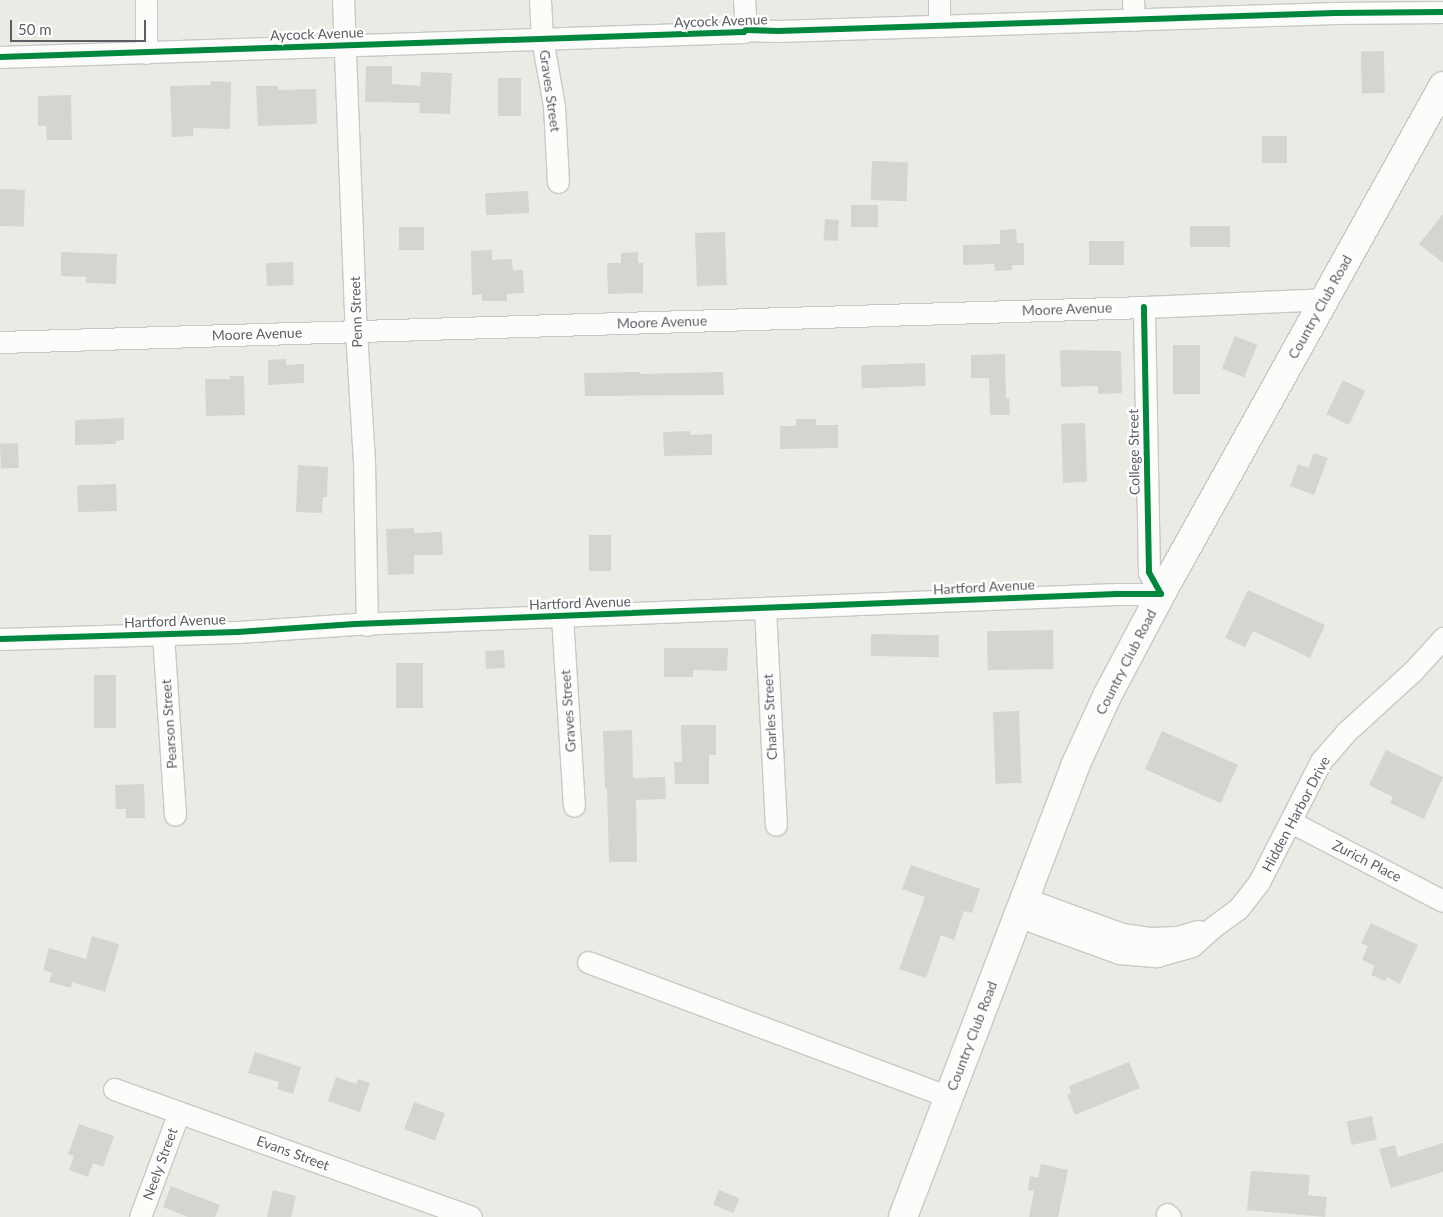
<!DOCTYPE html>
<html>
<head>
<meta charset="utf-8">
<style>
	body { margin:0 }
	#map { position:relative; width:1443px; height:1217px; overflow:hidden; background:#ebebe6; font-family:Lato,sans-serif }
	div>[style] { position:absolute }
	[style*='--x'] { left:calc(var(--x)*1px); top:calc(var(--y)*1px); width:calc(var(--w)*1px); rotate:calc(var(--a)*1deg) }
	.building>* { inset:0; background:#d5d4d1; transform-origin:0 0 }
	.roads { filter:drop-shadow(1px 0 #c8c8c6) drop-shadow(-1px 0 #c8c8c6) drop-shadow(0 1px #c8c8c6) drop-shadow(0 -1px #c8c8c6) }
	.street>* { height:21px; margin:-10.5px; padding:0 10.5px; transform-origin:10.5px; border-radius:10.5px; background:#fcfcfb }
	.secondary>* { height:28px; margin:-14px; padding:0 14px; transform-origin:14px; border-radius:14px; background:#fcfcfb }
	.cycleway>* { height:6px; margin:-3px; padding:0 3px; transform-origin:3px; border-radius:3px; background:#00873e }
	span { translate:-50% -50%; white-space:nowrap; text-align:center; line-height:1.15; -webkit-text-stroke:4.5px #fff; paint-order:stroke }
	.street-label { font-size:14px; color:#5b5f64 }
	.scale { position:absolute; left:10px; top:20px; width:136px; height:22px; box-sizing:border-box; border:2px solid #5b5f64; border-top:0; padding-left:6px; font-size:15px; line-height:18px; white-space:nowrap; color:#5b5f64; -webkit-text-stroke:4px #fff; paint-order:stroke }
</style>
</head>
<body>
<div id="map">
	<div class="building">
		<div style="left:1384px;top:51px;width:42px;height:23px;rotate:89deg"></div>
		<div style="clip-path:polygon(366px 66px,392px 66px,392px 84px,420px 86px,421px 72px,452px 73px,450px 114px,419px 113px,420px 103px,365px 102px)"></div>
		<div style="left:498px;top:78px;width:23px;height:38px"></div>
		<div style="clip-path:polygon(211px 81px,231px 82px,230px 129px,193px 128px,193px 136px,172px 137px,170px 86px,211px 85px)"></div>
		<div style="clip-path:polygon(256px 86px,278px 86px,278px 90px,316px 89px,317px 124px,258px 126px)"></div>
		<div style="clip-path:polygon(71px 95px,72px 140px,47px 140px,46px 126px,38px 126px,38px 96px)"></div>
		<div style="left:1287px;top:136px;width:27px;height:25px;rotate:90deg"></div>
		<div style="left:872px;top:161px;width:36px;height:39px;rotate:2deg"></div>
		<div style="left:0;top:189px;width:25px;height:37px;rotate:2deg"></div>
		<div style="left:528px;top:191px;width:22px;height:43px;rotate:87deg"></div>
		<div style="left:851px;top:205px;width:27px;height:22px"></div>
		<div style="clip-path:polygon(1443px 214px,1443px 263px,1419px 244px)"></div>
		<div style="left:825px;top:219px;width:14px;height:21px;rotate:4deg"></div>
		<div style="left:1190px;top:226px;width:40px;height:21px"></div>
		<div style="left:424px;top:227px;width:23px;height:25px;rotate:90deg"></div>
		<div style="clip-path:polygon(1016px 229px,1017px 243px,1024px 243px,1024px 265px,1012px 265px,1012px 270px,995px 271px,994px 264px,963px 265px,963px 245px,1000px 244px,1000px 230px)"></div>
		<div style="left:725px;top:232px;width:53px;height:30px;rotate:88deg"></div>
		<div style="left:1124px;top:241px;width:24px;height:35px;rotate:90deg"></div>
		<div style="clip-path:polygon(492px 250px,492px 260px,512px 259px,513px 270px,523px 270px,524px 293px,507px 294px,507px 301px,482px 301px,482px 294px,472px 295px,471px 251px)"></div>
		<div style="clip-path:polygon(61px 252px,117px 254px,116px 284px,86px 283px,86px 277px,61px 276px)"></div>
		<div style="clip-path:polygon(638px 252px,638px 263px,643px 263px,643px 293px,608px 294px,607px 263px,621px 263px,621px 253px)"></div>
		<div style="left:293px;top:262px;width:23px;height:27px;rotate:88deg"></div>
		<div style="left:1235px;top:336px;width:24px;height:35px;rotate:22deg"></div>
		<div style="left:1173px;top:345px;width:27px;height:49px"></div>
		<div style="clip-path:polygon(1060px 350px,1121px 351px,1122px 393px,1098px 394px,1098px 386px,1061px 387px)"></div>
		<div style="clip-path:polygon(1005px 354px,1006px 399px,1009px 398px,1010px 415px,990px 415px,989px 378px,971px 378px,971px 355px)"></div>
		<div style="clip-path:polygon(286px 359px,286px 365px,304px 364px,304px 383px,268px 385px,268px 360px)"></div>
		<div style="left:925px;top:363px;width:23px;height:64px;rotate:88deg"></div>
		<div style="clip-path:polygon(640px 372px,640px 374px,723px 372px,724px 395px,585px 396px,584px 373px)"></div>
		<div style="clip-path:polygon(230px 376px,244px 376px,245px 415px,206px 416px,205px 379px,230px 379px)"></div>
		<div style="left:1343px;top:380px;width:25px;height:38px;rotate:26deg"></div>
		<div style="clip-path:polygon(124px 418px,124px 440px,116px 441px,116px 444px,75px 445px,75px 420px)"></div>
		<div style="clip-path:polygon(796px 419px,816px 419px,816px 425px,838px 425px,838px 448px,780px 449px,780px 426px,796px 426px)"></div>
		<div style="left:1085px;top:423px;width:59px;height:24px;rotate:88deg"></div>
		<div style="clip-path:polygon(690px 431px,690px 435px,712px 434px,712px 455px,664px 456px,663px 432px)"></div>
		<div style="left:18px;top:443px;width:25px;height:18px;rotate:88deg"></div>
		<div style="clip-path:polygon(1314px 453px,1328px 458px,1314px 495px,1290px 486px,1298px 464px,1308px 468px)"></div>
		<div style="clip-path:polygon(298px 465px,328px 467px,327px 497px,323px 497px,322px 513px,296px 512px)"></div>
		<div style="left:116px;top:484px;width:27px;height:39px;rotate:88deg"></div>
		<div style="clip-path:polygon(414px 528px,414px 533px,442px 532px,443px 555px,414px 555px,414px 574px,388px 575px,386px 529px)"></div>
		<div style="left:589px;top:535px;width:22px;height:36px"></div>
		<div style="clip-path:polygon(1248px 590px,1325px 625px,1310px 658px,1253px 631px,1245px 647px,1225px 638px)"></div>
		<div style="left:1053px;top:630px;width:39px;height:66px;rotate:89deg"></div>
		<div style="left:871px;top:634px;width:68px;height:22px;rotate:1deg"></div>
		<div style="clip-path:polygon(664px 648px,728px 648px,727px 671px,693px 670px,693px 677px,664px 677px)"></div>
		<div style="left:504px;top:650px;width:18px;height:19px;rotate:87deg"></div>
		<div style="left:396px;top:663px;width:27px;height:45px"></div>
		<div style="left:94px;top:675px;width:22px;height:53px"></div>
		<div style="left:1019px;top:711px;width:72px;height:26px;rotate:88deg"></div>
		<div style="clip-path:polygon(681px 725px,716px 725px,716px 755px,709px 755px,709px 784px,675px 784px,674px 762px,682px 762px)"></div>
		<div style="clip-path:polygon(632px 730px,633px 778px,665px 777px,666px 799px,636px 800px,637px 862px,609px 862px,607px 788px,605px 788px,603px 731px)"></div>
		<div style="left:1162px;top:731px;width:83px;height:42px;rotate:24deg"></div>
		<div style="clip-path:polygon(1386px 750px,1443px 777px,1424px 819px,1390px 803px,1393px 797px,1369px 785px)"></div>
		<div style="clip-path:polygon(144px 784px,145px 818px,126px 818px,126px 809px,116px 809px,115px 785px)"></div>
		<div style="clip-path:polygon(911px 865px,980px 889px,972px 913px,964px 911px,954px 940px,941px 935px,926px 978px,899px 969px,925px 897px,902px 889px)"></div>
		<div style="clip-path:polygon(1371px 923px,1418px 945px,1400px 984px,1387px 977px,1385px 981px,1371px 975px,1375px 966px,1362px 960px,1368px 946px,1361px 943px)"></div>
		<div style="clip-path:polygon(92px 936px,119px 944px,105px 992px,72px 982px,71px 988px,49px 982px,52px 973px,43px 970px,49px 948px,86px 959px)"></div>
		<div style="clip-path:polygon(255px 1052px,301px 1067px,293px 1094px,277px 1089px,279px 1082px,248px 1073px)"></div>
		<div style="clip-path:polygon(1129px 1062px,1140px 1088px,1075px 1115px,1067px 1095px,1071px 1093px,1069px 1086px)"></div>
		<div style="clip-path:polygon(336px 1077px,356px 1084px,358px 1079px,370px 1083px,360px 1112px,328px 1101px)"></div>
		<div style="left:414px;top:1102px;width:33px;height:29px;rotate:20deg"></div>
		<div style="left:1372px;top:1116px;width:24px;height:26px;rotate:78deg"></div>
		<div style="clip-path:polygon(79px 1124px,114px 1136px,103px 1167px,93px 1163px,88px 1177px,69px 1170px,74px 1156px,68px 1154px)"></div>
		<div style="clip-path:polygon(1443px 1143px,1443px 1172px,1391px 1188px,1379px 1149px,1395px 1145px,1398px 1157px)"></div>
		<div style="clip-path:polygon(1041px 1164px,1068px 1170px,1058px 1217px,1029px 1217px,1034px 1191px,1028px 1190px,1030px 1176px,1038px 1178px)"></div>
		<div style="clip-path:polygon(1251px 1171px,1310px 1175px,1308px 1195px,1327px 1197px,1325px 1217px,1247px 1210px)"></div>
		<div style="clip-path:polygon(171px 1186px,220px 1205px,215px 1217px,188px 1217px,163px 1207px)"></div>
		<div style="clip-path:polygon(273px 1190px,296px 1196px,291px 1217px,267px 1217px)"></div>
		<div style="left:719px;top:1190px;width:22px;height:16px;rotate:22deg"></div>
	</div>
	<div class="roads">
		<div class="street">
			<div style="--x:343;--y:0;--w:331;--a:87.8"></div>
			<div style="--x:356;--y:331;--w:130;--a:86.5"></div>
			<div style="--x:364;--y:461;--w:164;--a:89"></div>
			<div style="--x:540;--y:0;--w:39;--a:87"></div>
			<div style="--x:542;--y:39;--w:68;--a:79.8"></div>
			<div style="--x:554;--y:106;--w:76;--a:87"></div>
			<div style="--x:744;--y:0;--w:30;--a:86"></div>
			<div style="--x:939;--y:0;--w:26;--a:90"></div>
			<div style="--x:1133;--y:0;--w:20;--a:87"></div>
			<div style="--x:146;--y:53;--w:53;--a:-90"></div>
			<div style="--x:0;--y:57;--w:744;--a:-1.92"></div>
			<div style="--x:744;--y:32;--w:3;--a:-45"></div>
			<div style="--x:746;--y:30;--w:32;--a:2"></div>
			<div style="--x:778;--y:31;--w:557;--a:-1.85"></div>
			<div style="--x:1335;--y:13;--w:108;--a:-0.5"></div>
			<div style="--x:0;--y:342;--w:1145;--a:-1.75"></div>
			<div style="--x:1144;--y:307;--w:180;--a:-2.5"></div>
			<div style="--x:765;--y:609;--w:216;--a:87.1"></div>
			<div style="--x:562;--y:616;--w:190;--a:86.4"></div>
			<div style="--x:163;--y:634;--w:181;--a:86.2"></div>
			<div style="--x:0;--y:639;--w:238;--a:-1.7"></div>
			<div style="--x:238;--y:632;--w:117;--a:-3.9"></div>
			<div style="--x:355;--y:624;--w:762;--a:-2.26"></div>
			<div style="--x:1116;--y:594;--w:45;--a:0"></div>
			<div style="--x:1161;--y:594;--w:25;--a:-119"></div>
			<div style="--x:1149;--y:572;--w:265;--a:-91.1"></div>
			<div style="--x:1291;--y:822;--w:171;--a:27.5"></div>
			<div style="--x:1024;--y:898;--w:104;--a:20.2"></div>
			<div style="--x:1122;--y:934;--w:29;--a:8"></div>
			<div style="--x:1151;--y:938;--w:26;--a:-2"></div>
			<div style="--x:1177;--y:937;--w:22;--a:-16"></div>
			<div style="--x:1017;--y:916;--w:109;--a:19.9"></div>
			<div style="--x:1119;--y:953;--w:38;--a:5"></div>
			<div style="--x:1157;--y:956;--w:36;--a:-16"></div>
			<div style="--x:1192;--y:946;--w:28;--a:-42"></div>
			<div style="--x:1213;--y:927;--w:31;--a:-36"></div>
			<div style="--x:1238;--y:909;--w:34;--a:-52"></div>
			<div style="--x:1259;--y:882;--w:136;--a:-62.9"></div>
			<div style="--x:1321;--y:761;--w:37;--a:-49"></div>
			<div style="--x:1345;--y:733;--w:92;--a:-42.4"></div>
			<div style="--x:1413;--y:671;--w:45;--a:-47.7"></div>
			<div style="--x:588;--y:962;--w:385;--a:20.5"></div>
			<div style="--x:114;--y:1089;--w:379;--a:19.7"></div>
			<div style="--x:1167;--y:1214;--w:4;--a:45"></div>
			<div style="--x:140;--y:1217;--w:112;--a:-69.6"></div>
		</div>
		<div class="secondary">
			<div style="--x:903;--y:1217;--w:483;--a:-69.1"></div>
			<div style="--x:1075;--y:766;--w:77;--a:-65.4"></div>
			<div style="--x:1107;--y:696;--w:115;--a:-62.1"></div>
			<div style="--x:1161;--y:594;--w:581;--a:-60.96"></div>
		</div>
	</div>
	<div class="cycleway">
		<div style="--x:0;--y:57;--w:744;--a:-1.92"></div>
		<div style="--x:744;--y:32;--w:3;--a:-45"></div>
		<div style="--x:746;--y:30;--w:32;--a:2"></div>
		<div style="--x:778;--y:31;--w:557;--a:-1.85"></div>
		<div style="--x:1335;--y:13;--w:108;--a:-0.5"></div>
		<div style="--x:0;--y:639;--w:238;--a:-1.7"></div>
		<div style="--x:238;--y:632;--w:117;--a:-3.9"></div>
		<div style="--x:355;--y:624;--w:762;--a:-2.26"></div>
		<div style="--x:1116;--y:594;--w:45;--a:0"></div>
		<div style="--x:1161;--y:594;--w:25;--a:-119"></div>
		<div style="--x:1149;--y:572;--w:265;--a:-91.1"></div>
	</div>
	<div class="street-label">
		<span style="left:721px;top:21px;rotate:-2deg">Aycock Avenue</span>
		<span style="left:317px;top:34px;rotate:-2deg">Aycock Avenue</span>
		<span style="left:550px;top:91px;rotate:82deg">Graves Street</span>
		<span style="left:1320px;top:307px;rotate:-61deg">Country Club Road</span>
		<span style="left:1067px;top:309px;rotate:-2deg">Moore Avenue</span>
		<span style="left:356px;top:312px;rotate:-92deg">Penn Street</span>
		<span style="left:662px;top:322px;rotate:-2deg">Moore Avenue</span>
		<span style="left:257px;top:334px;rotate:-2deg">Moore Avenue</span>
		<span style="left:1134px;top:452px;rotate:-91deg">College Street</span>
		<span style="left:984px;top:587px;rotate:-3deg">Hartford Avenue</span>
		<span style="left:580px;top:603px;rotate:-2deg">Hartford Avenue</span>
		<span style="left:175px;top:621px;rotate:-2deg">Hartford Avenue</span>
		<span style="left:1126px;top:662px;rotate:-63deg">Country Club Road</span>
		<span style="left:568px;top:711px;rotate:-94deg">Graves Street</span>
		<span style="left:770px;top:717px;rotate:-93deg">Charles Street</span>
		<span style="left:169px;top:724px;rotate:-94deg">Pearson Street</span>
		<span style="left:1296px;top:814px;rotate:-62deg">Hidden Harbor Drive</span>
		<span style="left:1367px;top:861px;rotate:27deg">Zurich Place</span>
		<span style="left:972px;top:1036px;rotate:-69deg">Country Club Road</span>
		<span style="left:293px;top:1153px;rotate:20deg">Evans Street</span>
		<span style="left:160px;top:1164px;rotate:-70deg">Neely Street</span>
	</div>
	<div class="scale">50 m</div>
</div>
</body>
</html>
